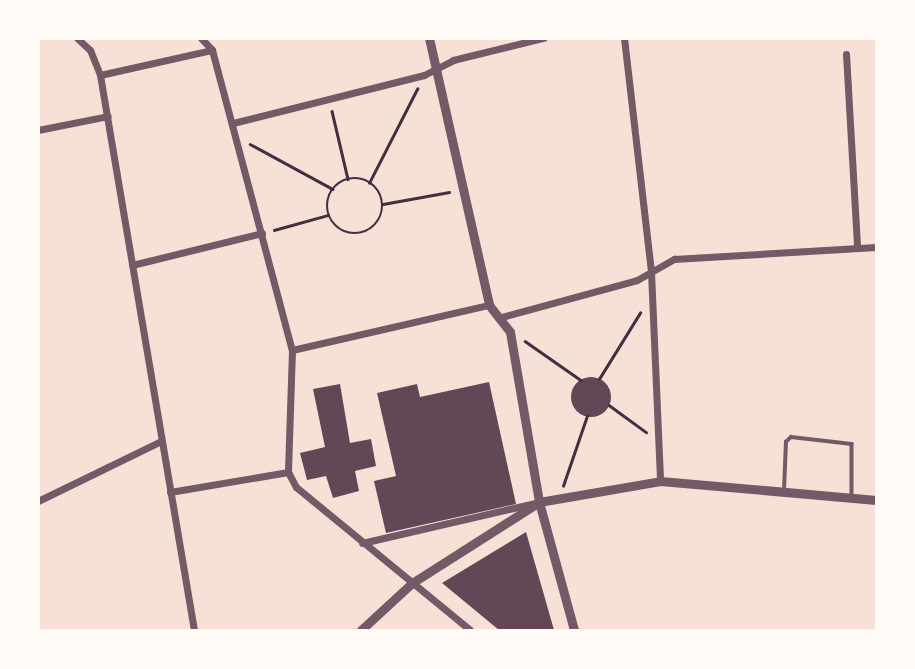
<!DOCTYPE html>
<html>
<head>
<meta charset="utf-8">
<style>
	body { margin:0 }
	#map { position:relative; width:915px; height:669px; overflow:hidden; background:#f7e1d7; font-family:"PT Sans",sans-serif }
	div>[style] { position:absolute }
	[style*='--x'] { left:calc(var(--x)*1px); top:calc(var(--y)*1px); width:calc(var(--w)*1px); rotate:calc(var(--a)*1deg) }
	.building>* { inset:0; background:#644757 }
	.round { border-radius:50% }
	.path>* { height:2.5px; margin:-1.25px; padding:0 1.25px; transform-origin:1.25px; border-radius:1.25px; background:#4a2c40 }
	.path>.ring { margin:-1.25px; padding:0; box-sizing:content-box; background:none; border:2.5px solid #4a2c40; border-radius:50% }
	.service>* { height:3.5px; margin:-1.75px; padding:0 1.75px; transform-origin:1.75px; border-radius:1.75px; background:#755966 }
	.minor>* { height:7px; margin:-3.5px; padding:0 3.5px; transform-origin:3.5px; border-radius:3.5px; background:#755966 }
	.tertiary>* { height:9px; margin:-4.5px; padding:0 4.5px; transform-origin:4.5px; border-radius:4.5px; background:#755966 }
	span { translate:-50% -50%; white-space:nowrap; text-align:center; line-height:1.15; -webkit-text-stroke:7px #fffaf5; paint-order:stroke }
	.frame { position:absolute; inset:0; border:40px solid #fffaf5; pointer-events:none }
</style>
</head>
<body>
<div id="map">
	<div class="building">
		<div class="round" style="left:571px;top:377px;width:40px;height:40px"></div>
		<div style="clip-path:polygon(489px 382px,516px 504px,386px 533px,374px 481px,396px 476px,377px 393px,417px 384px,420px 397px)"></div>
		<div style="clip-path:polygon(340px 384px,350px 443px,371px 439px,376px 466px,355px 471px,359px 491px,333px 498px,326px 476px,307px 480px,300px 453px,325px 447px,313px 389px)"></div>
		<div style="clip-path:polygon(526px 532px,554px 630px,499px 630px,442px 583px)"></div>
	</div>
	<div class="path">
		<div style="--x:332;--y:111;--w:70;--a:76.8"></div>
		<div style="--x:250;--y:144;--w:94;--a:28.5"></div>
		<div class="ring" style="left:327px;top:178px;width:53.5px;height:53.5px"></div>
		<div style="--x:369;--y:183;--w:106;--a:-62.9"></div>
		<div style="--x:383;--y:204;--w:67;--a:-10.3"></div>
		<div style="--x:274;--y:230;--w:56;--a:-15.5"></div>
		<div style="--x:525;--y:341;--w:68;--a:34.9"></div>
		<div style="--x:599;--y:379;--w:78;--a:-58.2"></div>
		<div style="--x:609;--y:405;--w:46;--a:36.1"></div>
		<div style="--x:563;--y:486;--w:74;--a:-71.1"></div>
	</div>
	<div class="service">
		<div style="--x:784;--y:491;--w:49;--a:-87.7"></div>
		<div style="--x:786;--y:442;--w:7;--a:-45"></div>
		<div style="--x:791;--y:437;--w:61;--a:6.5"></div>
		<div style="--x:852;--y:444;--w:52;--a:90"></div>
	</div>
	<div class="minor">
		<div style="--x:77;--y:38;--w:18;--a:43"></div>
		<div style="--x:90;--y:50;--w:27;--a:68"></div>
		<div style="--x:100;--y:75;--w:563;--a:80.39"></div>
		<div style="--x:201;--y:38;--w:16;--a:47"></div>
		<div style="--x:212;--y:50;--w:310;--a:75.1"></div>
		<div style="--x:292;--y:350;--w:122;--a:91.9"></div>
		<div style="--x:288;--y:472;--w:17;--a:62"></div>
		<div style="--x:296;--y:487;--w:225;--a:39.4"></div>
		<div style="--x:624;--y:38;--w:236;--a:83.4"></div>
		<div style="--x:651;--y:272;--w:209;--a:87.5"></div>
		<div style="--x:846;--y:54;--w:193;--a:86.7"></div>
		<div style="--x:100;--y:75;--w:115;--a:-12.6"></div>
		<div style="--x:233;--y:123;--w:197;--a:-14.1"></div>
		<div style="--x:424;--y:75;--w:33;--a:-27"></div>
		<div style="--x:453;--y:60;--w:93;--a:-13.7"></div>
		<div style="--x:38;--y:130;--w:71;--a:-11.3"></div>
		<div style="--x:132;--y:265;--w:134;--a:-13.8"></div>
		<div style="--x:498;--y:318;--w:144;--a:-15.3"></div>
		<div style="--x:637;--y:280;--w:43;--a:-29.6"></div>
		<div style="--x:674;--y:259;--w:202;--a:-3.4"></div>
		<div style="--x:292;--y:350;--w:202;--a:-12.9"></div>
		<div style="--x:170;--y:492;--w:120;--a:-9.6"></div>
		<div style="--x:38;--y:501;--w:135;--a:-26"></div>
		<div style="--x:362;--y:543;--w:178;--a:-13"></div>
	</div>
	<div class="tertiary">
		<div style="--x:429;--y:38;--w:274;--a:77.3"></div>
		<div style="--x:489;--y:305;--w:34;--a:52"></div>
		<div style="--x:510;--y:332;--w:172;--a:80.3"></div>
		<div style="--x:539;--y:502;--w:133;--a:74.7"></div>
		<div style="--x:361;--y:630;--w:69;--a:-42.7"></div>
		<div style="--x:412;--y:583;--w:151;--a:-32.5"></div>
		<div style="--x:539;--y:502;--w:123;--a:-9.8"></div>
		<div style="--x:660;--y:481;--w:217;--a:5"></div>
	</div>
	<div class="frame"></div>
</div>
</body>
</html>
